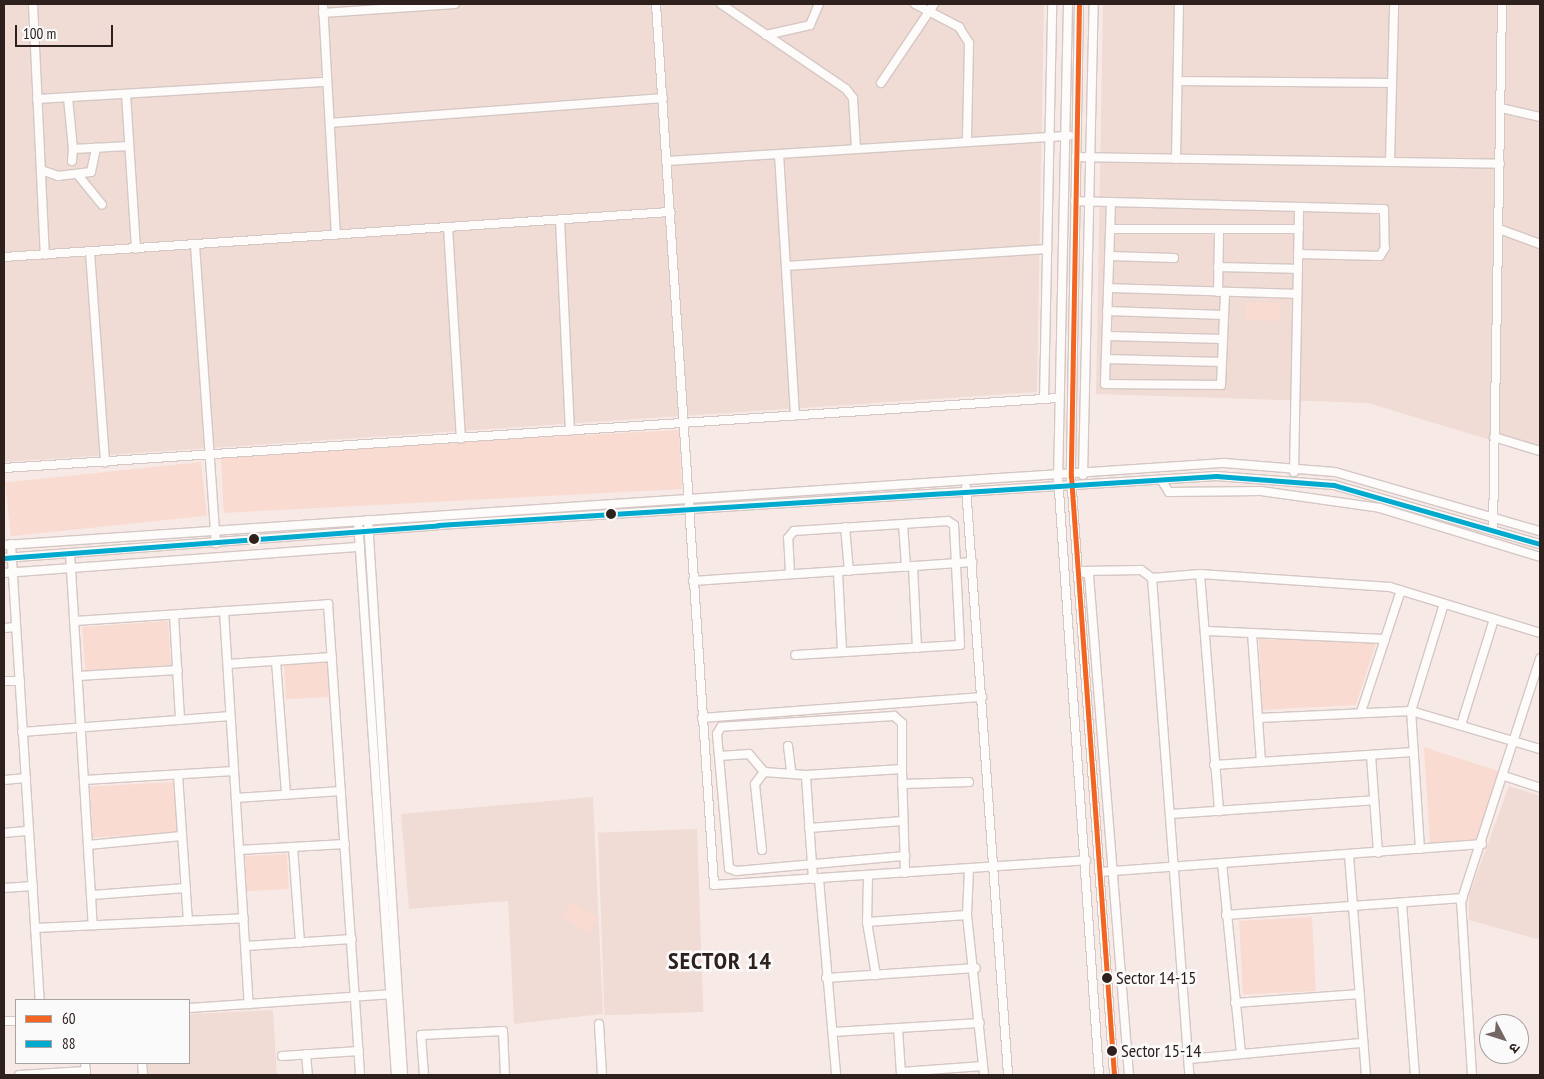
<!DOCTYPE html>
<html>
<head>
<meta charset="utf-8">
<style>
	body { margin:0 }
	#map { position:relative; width:1544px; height:1079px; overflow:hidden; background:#f7eae6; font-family:"PT Sans Narrow","Noto Sans Devanagari",sans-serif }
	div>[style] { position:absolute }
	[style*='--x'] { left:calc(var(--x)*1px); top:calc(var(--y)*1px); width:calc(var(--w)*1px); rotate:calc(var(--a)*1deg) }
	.built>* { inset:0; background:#f1dcd5; transform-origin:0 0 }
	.green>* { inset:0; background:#f9dbd1; transform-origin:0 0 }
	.roads { filter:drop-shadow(1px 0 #d4c7c4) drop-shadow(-1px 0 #d4c7c4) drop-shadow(0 1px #d4c7c4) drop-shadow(0 -1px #d4c7c4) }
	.minor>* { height:8px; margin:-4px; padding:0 4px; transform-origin:4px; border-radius:4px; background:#fefcfb }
	.bus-1>* { height:5px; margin:-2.5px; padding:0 2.5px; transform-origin:2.5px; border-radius:2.5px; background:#f26522 }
	.bus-2>* { height:5px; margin:-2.5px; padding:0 2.5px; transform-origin:2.5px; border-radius:2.5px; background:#00a9ce }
	.dots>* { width:14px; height:14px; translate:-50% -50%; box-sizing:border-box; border:2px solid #fafafa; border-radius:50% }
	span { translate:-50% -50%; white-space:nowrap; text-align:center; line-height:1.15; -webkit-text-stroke:5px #fafafa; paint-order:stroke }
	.bus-label { font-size:18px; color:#2e211d }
	.left { translate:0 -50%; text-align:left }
	.district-label { font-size:24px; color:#2e211d; font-weight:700; letter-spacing:1px }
	.frame { position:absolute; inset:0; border:5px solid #2e211d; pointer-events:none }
	.legend { position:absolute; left:15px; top:999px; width:175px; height:65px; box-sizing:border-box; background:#fafafa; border:1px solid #a8a3a2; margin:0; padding:6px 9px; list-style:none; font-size:15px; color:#2e211d }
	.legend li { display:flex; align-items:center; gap:10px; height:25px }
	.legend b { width:25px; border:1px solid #a8a3a2 }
	.north { position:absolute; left:1479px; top:1014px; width:50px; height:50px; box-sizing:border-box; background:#fafafa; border:1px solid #a8a3a2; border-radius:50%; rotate:130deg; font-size:14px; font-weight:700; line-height:20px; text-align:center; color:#2e211d }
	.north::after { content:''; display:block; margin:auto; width:18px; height:22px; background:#746763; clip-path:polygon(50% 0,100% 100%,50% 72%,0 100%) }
	.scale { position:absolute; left:15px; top:25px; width:98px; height:22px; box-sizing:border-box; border:2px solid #2e211d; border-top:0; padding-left:6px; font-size:15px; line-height:18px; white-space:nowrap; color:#2e211d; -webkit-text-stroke:4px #fafafa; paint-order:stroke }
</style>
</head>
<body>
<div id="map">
	<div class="built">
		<div style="clip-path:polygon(4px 4px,1044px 4px,1037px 392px,4px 462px)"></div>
		<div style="clip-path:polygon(1103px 4px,1540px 4px,1540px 455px,1368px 403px,1096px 394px)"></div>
		<div style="clip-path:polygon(1509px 786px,1540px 796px,1540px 940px,1469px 920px,1469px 895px)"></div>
		<div style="clip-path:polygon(593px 797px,603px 1014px,514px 1024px,508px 901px,409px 909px,401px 814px)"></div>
		<div style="left:697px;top:829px;width:183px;height:99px;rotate:88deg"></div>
		<div style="clip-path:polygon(273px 1010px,277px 1075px,147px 1075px,146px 1063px,189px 1063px,189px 1014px)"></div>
	</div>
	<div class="green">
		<div style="left:1246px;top:302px;width:35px;height:18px;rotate:2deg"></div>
		<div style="left:679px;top:430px;width:59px;height:459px;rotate:87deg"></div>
		<div style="left:201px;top:462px;width:54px;height:197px;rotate:84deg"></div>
		<div style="left:168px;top:621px;width:44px;height:86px;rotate:86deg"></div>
		<div style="clip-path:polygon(1259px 639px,1376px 643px,1356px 705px,1262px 710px)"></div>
		<div style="left:327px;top:662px;width:35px;height:43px;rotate:87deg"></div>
		<div style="clip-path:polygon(1424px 747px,1501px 772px,1477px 840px,1430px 843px)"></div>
		<div style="left:175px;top:782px;width:51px;height:85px;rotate:87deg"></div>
		<div style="left:287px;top:854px;width:35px;height:42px;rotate:87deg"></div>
		<div style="left:572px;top:901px;width:31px;height:18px;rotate:33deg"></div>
		<div style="left:1312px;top:917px;width:74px;height:73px;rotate:87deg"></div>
	</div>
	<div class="roads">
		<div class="minor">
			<div style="--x:33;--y:4;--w:251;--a:87.3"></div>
			<div style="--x:323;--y:4;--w:231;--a:86.8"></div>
			<div style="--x:656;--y:4;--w:883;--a:86.23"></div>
			<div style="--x:714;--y:885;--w:373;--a:-3.8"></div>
			<div style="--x:721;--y:4;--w:151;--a:34.2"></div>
			<div style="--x:846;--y:89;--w:11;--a:52"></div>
			<div style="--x:853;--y:98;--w:51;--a:86.6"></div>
			<div style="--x:915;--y:4;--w:50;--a:27.6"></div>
			<div style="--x:959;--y:27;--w:19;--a:58"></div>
			<div style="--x:969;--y:43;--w:99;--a:91.2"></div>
			<div style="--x:1068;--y:4;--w:472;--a:91.2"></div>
			<div style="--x:1058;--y:476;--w:600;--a:86.08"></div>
			<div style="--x:1079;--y:4;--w:472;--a:91"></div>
			<div style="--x:1071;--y:476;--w:601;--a:85.89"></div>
			<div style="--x:323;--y:13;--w:132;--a:-3.9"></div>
			<div style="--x:766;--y:35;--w:45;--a:-12.8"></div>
			<div style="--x:810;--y:25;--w:23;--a:-67"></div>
			<div style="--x:1178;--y:81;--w:214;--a:0.5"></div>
			<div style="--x:881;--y:83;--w:95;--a:-56.1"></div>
			<div style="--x:126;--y:94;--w:155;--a:86.3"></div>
			<div style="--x:68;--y:98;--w:51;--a:84.4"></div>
			<div style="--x:37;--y:99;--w:290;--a:-3.4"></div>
			<div style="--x:1501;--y:108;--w:40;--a:13"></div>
			<div style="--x:330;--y:123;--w:334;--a:-4.3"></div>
			<div style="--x:779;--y:154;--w:262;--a:86.5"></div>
			<div style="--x:1076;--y:157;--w:424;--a:0.9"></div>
			<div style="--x:1176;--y:159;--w:155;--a:-88.9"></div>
			<div style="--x:72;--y:161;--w:12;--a:-85"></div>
			<div style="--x:73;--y:149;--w:56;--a:-3.1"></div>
			<div style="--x:667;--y:161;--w:403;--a:-3.6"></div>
			<div style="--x:1390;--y:162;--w:158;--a:-88.5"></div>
			<div style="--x:41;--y:170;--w:18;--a:19"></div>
			<div style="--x:58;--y:176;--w:33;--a:-7"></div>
			<div style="--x:91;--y:172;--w:25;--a:-78"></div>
			<div style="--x:78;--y:175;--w:38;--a:51"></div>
			<div style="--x:1075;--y:201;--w:309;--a:1.5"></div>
			<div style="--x:1384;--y:209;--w:39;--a:89"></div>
			<div style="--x:1385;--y:248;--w:9;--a:122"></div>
			<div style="--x:1380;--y:256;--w:82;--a:-178.6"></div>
			<div style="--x:1111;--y:202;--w:182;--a:91.9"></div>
			<div style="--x:1105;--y:384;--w:116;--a:0.5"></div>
			<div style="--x:1221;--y:385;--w:93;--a:-87.5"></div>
			<div style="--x:560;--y:220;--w:211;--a:87.3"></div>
			<div style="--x:448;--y:227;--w:212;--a:86.5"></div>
			<div style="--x:1110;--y:229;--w:189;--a:0"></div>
			<div style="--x:1499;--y:229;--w:44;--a:20.1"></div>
			<div style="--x:195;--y:245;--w:299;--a:86"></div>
			<div style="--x:90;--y:252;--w:211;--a:85.9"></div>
			<div style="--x:1109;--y:256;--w:65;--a:1.8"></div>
			<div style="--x:4;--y:257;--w:668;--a:-3.87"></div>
			<div style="--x:786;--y:266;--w:262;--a:-3.7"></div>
			<div style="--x:1218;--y:267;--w:80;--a:1.4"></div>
			<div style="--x:1108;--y:288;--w:189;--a:1.8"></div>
			<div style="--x:1218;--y:292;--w:60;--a:-89"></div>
			<div style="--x:1107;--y:311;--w:117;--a:2"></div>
			<div style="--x:1107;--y:336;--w:116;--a:1.5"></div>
			<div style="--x:1106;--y:359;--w:116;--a:1.5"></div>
			<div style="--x:1044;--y:399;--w:395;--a:-88.8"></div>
			<div style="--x:1494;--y:437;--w:48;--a:16.9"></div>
			<div style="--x:4;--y:468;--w:1057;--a:-3.8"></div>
			<div style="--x:1294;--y:472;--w:265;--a:-88.9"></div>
			<div style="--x:1083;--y:475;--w:471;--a:-88.7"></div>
			<div style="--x:1162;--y:481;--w:13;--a:58"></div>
			<div style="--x:1169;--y:492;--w:92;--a:-0.6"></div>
			<div style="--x:1261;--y:491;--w:120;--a:8.1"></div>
			<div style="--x:1380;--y:508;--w:167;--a:17"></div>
			<div style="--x:966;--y:487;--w:589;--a:85.91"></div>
			<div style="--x:368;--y:520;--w:556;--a:86.39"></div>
			<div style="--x:358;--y:521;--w:555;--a:86.08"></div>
			<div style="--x:903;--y:524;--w:43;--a:86"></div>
			<div style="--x:845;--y:527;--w:44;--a:84.8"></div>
			<div style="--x:1493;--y:530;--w:526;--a:-89.02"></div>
			<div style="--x:11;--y:544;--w:457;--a:86.4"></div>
			<div style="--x:4;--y:545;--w:1223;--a:-3.85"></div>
			<div style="--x:1224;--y:463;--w:111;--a:4.6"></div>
			<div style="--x:1335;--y:472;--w:213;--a:16.1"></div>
			<div style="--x:70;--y:553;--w:373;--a:86.5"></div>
			<div style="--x:4;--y:558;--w:435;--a:-4.3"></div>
			<div style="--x:438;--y:525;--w:780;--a:-3.6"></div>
			<div style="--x:1216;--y:476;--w:118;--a:4.4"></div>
			<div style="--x:1334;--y:485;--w:214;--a:16"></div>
			<div style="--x:913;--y:566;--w:82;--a:87.2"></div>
			<div style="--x:1077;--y:569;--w:13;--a:27"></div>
			<div style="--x:1089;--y:575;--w:502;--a:85.43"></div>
			<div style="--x:1083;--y:571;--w:58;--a:-1"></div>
			<div style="--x:1141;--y:570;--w:14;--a:36"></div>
			<div style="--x:1152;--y:578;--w:48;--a:-4.8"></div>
			<div style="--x:1200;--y:574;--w:190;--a:3.9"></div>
			<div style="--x:1390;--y:587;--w:157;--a:17"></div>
			<div style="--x:838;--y:572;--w:80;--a:87.1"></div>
			<div style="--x:4;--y:573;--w:357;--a:-4.2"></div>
			<div style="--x:790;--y:573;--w:35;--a:-93"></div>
			<div style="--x:788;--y:538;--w:9;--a:-49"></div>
			<div style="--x:794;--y:531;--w:154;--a:-3.7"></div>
			<div style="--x:948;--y:521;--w:7;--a:34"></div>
			<div style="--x:954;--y:525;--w:120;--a:87.1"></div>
			<div style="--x:960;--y:645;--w:165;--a:176.5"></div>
			<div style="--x:1200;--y:574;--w:238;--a:85.4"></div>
			<div style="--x:1152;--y:578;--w:498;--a:85.7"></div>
			<div style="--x:693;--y:581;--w:280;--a:-3.9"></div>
			<div style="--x:224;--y:611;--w:394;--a:86.4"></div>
			<div style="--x:174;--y:615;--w:105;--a:86.7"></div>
			<div style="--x:75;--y:621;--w:254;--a:-3.8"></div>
			<div style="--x:328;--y:604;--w:472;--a:86.1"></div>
			<div style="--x:4;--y:628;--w:12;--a:-5"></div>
			<div style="--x:1206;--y:631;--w:179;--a:2.6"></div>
			<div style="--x:1252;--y:633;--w:129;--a:86"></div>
			<div style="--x:276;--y:661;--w:134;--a:85.7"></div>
			<div style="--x:228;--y:664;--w:104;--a:-3.9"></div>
			<div style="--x:78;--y:676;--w:100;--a:-3.4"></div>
			<div style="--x:4;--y:681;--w:16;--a:0"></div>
			<div style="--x:1361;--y:712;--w:128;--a:-71.8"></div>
			<div style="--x:702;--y:718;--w:281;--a:-4.3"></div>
			<div style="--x:1259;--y:718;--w:152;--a:-2.6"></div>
			<div style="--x:1411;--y:711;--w:134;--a:16.4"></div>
			<div style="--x:1461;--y:725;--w:111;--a:-72.7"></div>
			<div style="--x:22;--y:732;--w:209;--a:-4.4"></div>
			<div style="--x:788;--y:746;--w:26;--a:83"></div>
			<div style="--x:1371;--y:755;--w:98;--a:85.9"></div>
			<div style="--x:719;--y:756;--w:30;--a:-4"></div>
			<div style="--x:749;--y:754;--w:23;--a:50"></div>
			<div style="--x:1214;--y:765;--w:200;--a:-3.7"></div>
			<div style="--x:902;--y:769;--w:46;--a:-90"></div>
			<div style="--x:902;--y:723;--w:11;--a:-139"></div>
			<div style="--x:894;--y:716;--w:173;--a:176.4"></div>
			<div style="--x:721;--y:727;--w:8;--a:120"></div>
			<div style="--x:717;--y:734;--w:135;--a:84.9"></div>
			<div style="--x:729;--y:868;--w:8;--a:23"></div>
			<div style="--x:736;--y:871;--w:170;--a:-5.1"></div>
			<div style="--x:178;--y:775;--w:146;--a:86.1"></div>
			<div style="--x:1504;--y:776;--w:38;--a:18"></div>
			<div style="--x:4;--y:780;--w:22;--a:-5"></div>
			<div style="--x:84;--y:780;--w:150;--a:-3.4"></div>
			<div style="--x:902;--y:784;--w:67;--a:-1.7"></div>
			<div style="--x:236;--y:798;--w:105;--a:-3.8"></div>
			<div style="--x:1171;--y:814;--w:203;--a:-3.9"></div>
			<div style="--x:809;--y:828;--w:94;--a:-4.3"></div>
			<div style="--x:4;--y:833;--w:25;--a:-5"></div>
			<div style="--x:88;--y:845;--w:94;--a:-5.5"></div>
			<div style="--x:293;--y:847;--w:96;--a:85.8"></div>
			<div style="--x:1420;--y:849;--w:138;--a:-93.7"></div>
			<div style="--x:1411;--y:711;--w:112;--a:-72.9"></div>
			<div style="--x:239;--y:850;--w:106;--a:-3.2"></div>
			<div style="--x:762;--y:850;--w:66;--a:-96.1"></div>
			<div style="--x:755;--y:784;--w:15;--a:-53"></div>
			<div style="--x:764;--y:772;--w:42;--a:4.1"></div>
			<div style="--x:1349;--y:855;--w:221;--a:85.6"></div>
			<div style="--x:1222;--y:863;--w:190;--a:84.3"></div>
			<div style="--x:969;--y:869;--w:46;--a:92.5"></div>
			<div style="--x:967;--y:915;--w:161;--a:83.9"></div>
			<div style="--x:1100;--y:872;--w:383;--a:-4.2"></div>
			<div style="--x:868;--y:876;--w:46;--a:91.2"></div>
			<div style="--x:867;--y:922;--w:54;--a:80.4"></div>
			<div style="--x:813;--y:879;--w:104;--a:-93.9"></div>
			<div style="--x:806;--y:775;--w:96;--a:-3.6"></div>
			<div style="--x:902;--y:769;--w:104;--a:88.3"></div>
			<div style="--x:819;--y:879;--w:197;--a:85"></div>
			<div style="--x:4;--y:888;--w:29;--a:-4"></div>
			<div style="--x:92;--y:895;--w:94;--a:-4.3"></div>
			<div style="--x:1402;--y:903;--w:172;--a:85.7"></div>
			<div style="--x:1226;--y:915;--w:237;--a:-4.1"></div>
			<div style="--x:867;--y:922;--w:100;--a:-4"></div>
			<div style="--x:35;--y:928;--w:209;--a:-2.7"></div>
			<div style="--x:246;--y:946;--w:106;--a:-3.8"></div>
			<div style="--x:826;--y:978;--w:150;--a:-3.8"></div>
			<div style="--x:1235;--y:1003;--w:125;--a:-4.1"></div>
			<div style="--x:189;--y:1008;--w:205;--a:-3.9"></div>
			<div style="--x:4;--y:1021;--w:12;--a:0"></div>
			<div style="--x:599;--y:1024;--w:51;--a:86.6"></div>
			<div style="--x:898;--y:1028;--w:47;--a:86.3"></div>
			<div style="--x:833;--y:1032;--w:147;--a:-3.5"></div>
			<div style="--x:306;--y:1054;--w:21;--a:85"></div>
			<div style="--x:282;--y:1056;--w:77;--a:-3.7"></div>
			<div style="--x:1189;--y:1059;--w:175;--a:-5.3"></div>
			<div style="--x:85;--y:1063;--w:12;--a:85"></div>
			<div style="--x:142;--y:1063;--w:12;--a:85"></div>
			<div style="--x:901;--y:1072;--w:82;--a:-4.2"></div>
			<div style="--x:19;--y:1075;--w:67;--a:-3.4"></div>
			<div style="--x:424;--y:1075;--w:40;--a:-94.3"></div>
			<div style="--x:421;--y:1035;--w:82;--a:-2.8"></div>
			<div style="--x:503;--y:1031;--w:44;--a:87.4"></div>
			<div style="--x:1472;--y:1075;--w:173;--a:-93.6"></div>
			<div style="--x:1461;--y:902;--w:256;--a:-72"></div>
		</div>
	</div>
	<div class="bus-1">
		<div style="--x:1079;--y:4;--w:472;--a:91"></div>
		<div style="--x:1071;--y:476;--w:601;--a:85.89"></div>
	</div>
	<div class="bus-2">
		<div style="--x:4;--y:558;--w:435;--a:-4.3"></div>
		<div style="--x:438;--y:525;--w:780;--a:-3.6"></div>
		<div style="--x:1216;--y:476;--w:118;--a:4.4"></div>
		<div style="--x:1334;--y:485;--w:214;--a:16"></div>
	</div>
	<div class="dots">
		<div style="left:611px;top:514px;background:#2e211d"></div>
		<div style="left:254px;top:539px;background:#2e211d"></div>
		<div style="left:1107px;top:978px;background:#2e211d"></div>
		<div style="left:1112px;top:1051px;background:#2e211d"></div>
	</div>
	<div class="bus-label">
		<span class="left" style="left:1116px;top:978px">Sector 14-15</span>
		<span class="left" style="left:1121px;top:1051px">Sector 15-14</span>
	</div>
	<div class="district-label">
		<span style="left:720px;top:961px">SECTOR 14</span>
	</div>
	<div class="frame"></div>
	<ul class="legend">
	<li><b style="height:6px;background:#f26522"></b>60</li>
	<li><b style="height:6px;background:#00a9ce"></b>88</li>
	</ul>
	<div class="north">उ</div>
	<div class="scale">100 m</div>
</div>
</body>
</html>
